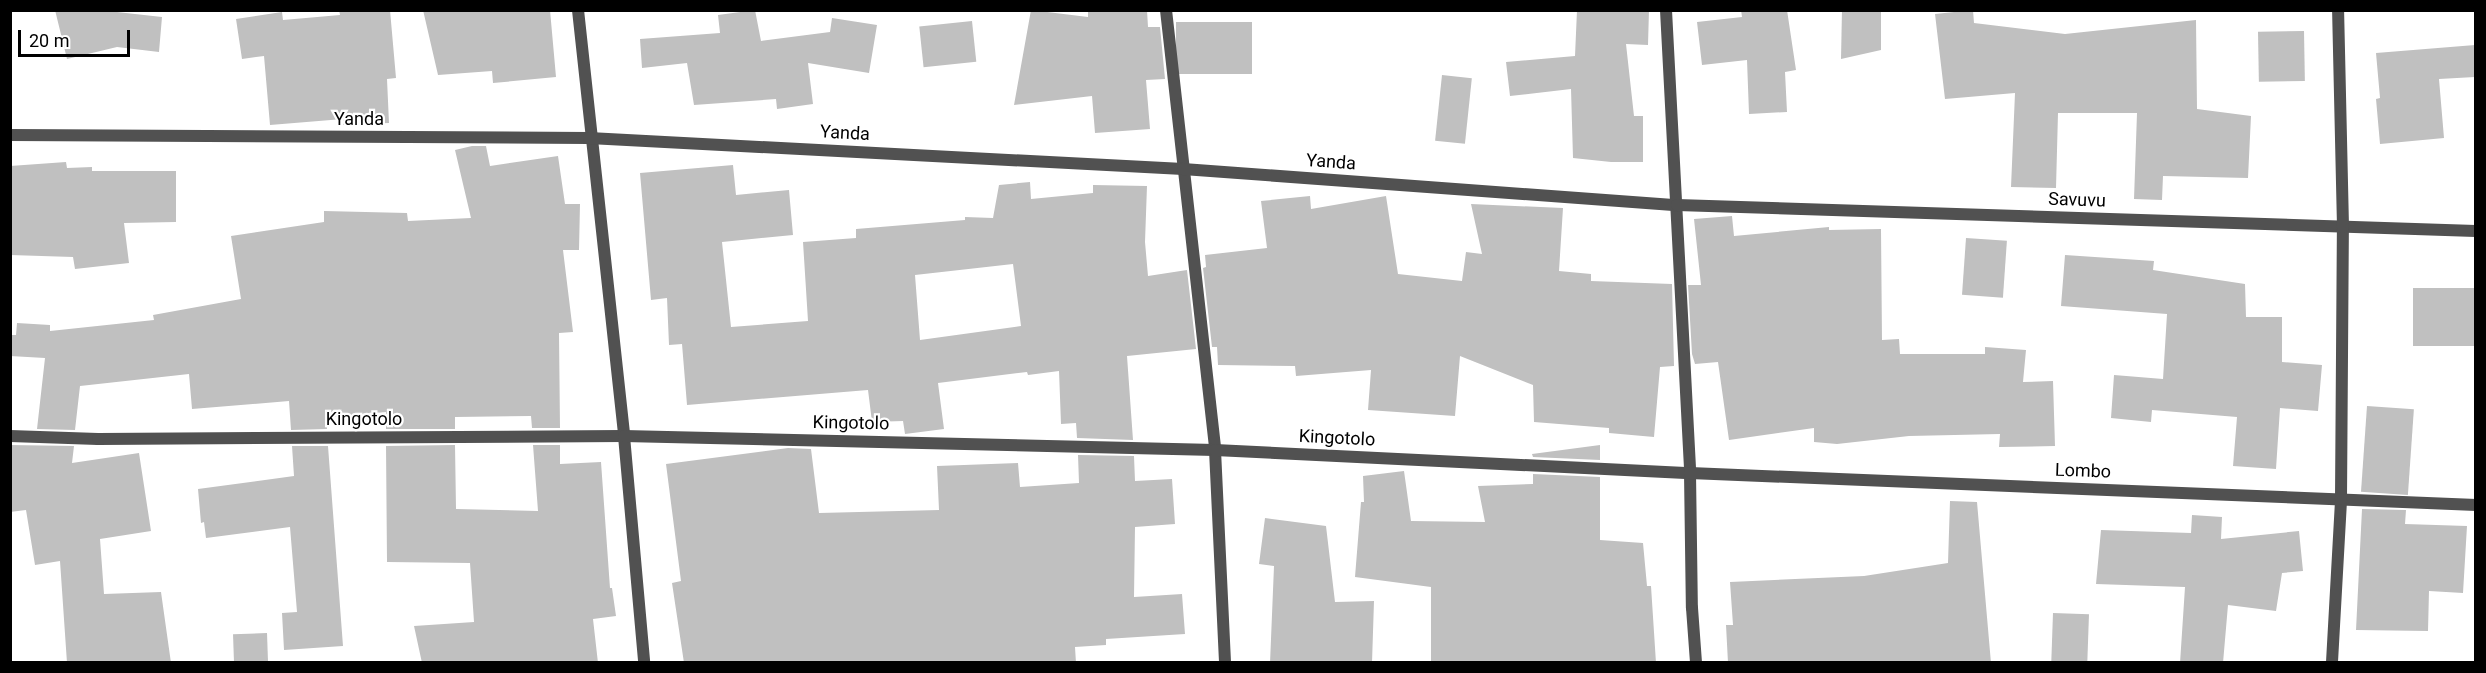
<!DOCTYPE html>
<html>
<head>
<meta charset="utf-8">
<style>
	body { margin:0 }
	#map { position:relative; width:2486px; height:673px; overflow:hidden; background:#fff; font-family:Roboto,sans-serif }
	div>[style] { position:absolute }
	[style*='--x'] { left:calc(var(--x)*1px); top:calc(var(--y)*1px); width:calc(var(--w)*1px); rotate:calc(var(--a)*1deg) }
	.building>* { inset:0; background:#c0c0c0; transform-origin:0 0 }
	.minor>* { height:12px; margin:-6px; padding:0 6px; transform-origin:6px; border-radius:6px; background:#515151 }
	span { translate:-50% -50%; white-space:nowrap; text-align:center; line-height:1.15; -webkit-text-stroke:4.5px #fff; paint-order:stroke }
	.street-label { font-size:18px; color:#000 }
	.frame { position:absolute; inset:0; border:12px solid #000; pointer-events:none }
	.scale { position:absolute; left:18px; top:30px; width:112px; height:27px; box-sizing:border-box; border:3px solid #000; border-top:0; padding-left:8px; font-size:18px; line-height:21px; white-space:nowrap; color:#000; -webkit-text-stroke:4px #fff; paint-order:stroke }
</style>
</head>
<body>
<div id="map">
	<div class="building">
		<div style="clip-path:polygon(55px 10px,99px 10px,162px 17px,159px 52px,117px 47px,67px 59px)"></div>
		<div style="clip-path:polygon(339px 10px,390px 10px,396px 78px,387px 79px,389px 123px,343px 125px,343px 119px,270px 125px,264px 56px,242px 59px,236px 19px,282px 12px,283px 20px,340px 15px)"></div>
		<div style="clip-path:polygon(423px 10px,550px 10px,556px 77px,493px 83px,492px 71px,438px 75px)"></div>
		<div style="clip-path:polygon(755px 10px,761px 41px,830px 32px,832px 18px,877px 25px,869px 73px,808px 63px,813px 104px,777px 109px,776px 99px,694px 105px,687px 63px,642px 68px,640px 39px,720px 33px,718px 15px)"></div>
		<div style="clip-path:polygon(1031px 10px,1088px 17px,1088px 10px,1147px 10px,1148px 27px,1160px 27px,1165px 79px,1146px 80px,1150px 129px,1095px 133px,1092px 96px,1014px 105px)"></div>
		<div style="clip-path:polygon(1577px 10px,1649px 10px,1648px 45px,1626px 44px,1634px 116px,1643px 116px,1643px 162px,1611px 162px,1573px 158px,1571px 89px,1510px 96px,1506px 62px,1575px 56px)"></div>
		<div style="clip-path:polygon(1741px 10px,1787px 10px,1796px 70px,1785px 72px,1787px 112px,1749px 114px,1747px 60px,1702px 65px,1697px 22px,1742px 17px)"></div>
		<div style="clip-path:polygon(1842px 10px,1881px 10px,1881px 50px,1841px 59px)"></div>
		<div style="clip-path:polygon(1973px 10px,1974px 23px,2065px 34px,2196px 20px,2197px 109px,2251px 116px,2248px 178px,2163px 176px,2162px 200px,2134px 199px,2137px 113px,2058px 113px,2056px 188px,2011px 187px,2015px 93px,1945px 99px,1935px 14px)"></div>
		<div style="left:972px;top:21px;width:41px;height:53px;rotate:84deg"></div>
		<div style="left:1252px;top:22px;width:52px;height:76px;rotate:90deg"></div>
		<div style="left:2304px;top:31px;width:50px;height:46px;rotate:89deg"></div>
		<div style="clip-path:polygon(2475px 45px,2475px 77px,2439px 79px,2444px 138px,2380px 144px,2376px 99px,2380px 98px,2376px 53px)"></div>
		<div style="left:1442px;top:75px;width:30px;height:66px;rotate:6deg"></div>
		<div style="clip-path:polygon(472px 146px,486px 146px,490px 166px,558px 156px,565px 204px,580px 204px,579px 250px,563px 250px,573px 332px,559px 333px,560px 428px,532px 428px,531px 416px,455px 417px,455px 429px,386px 429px,386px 412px,326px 418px,327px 429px,291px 430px,289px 401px,192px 409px,189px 374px,80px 386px,75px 430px,37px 429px,45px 358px,10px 356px,10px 335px,16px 335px,17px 323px,50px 325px,50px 331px,154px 320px,153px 315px,241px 299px,231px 236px,324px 222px,324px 211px,407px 213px,408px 221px,471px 218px,455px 150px)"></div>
		<div style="clip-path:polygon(66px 162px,67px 168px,92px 167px,92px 171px,176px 171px,176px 222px,124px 223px,129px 263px,75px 269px,73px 257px,10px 255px,10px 166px)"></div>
		<div style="clip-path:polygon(evenodd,733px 165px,736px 195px,789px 190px,793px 235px,722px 242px,731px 327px,808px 321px,803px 242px,856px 238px,856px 229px,965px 220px,965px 217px,993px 218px,999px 185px,1030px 182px,1031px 199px,1093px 193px,1093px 185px,1147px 186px,1145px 242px,1148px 276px,1187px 270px,1196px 349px,1127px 356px,1133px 440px,1077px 438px,1076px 423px,1061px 424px,1059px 371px,1028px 375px,1027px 372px,938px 383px,944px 429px,905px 434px,903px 421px,872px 422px,868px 390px,687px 405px,682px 344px,669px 345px,667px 298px,651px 300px,640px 173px,733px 165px,1013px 264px,1021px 326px,920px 340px,915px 275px,1013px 264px)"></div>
		<div style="clip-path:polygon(1310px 196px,1311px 209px,1386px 196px,1398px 274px,1462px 281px,1466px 252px,1482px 254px,1471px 204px,1563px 208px,1559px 271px,1591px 274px,1591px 281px,1672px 284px,1674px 366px,1660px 367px,1654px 437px,1609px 433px,1609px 428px,1534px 422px,1533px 385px,1460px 356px,1455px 416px,1368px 410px,1371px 370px,1296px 376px,1295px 366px,1218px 365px,1217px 347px,1212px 347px,1203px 268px,1206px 267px,1205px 255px,1267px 248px,1261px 201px)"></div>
		<div style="clip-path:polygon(1732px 216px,1734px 236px,1829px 227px,1829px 230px,1881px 229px,1882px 340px,1899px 339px,1900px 354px,1985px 354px,1985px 347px,2026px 350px,2023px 382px,2053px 381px,2055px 446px,1999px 447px,2000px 434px,1909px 436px,1837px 444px,1814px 442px,1814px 428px,1729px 440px,1718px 362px,1695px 364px,1692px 354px,1688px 285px,1701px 285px,1694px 219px)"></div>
		<div style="left:1966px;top:238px;width:41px;height:57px;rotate:4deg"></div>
		<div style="clip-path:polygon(2065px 255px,2154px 261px,2153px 270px,2245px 284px,2246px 317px,2282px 317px,2282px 362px,2322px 365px,2318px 411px,2280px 408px,2276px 469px,2233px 466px,2237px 417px,2152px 410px,2151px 422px,2111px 418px,2114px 375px,2163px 379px,2167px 314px,2061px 306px)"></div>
		<div style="left:2413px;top:288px;width:62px;height:58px"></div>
		<div style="left:2367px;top:406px;width:47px;height:86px;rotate:4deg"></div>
		<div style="clip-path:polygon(10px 445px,74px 446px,72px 463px,139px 453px,151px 531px,100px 539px,104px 594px,161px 592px,171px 663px,67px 663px,60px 561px,35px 565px,26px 510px,10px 512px)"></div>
		<div style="clip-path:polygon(455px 445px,456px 509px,538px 511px,533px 445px,560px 445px,560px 464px,601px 462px,610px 588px,612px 588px,616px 616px,593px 619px,598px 663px,422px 663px,414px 626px,474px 622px,470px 563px,387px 562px,386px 446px)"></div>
		<div style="clip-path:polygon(1600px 445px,1600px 460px,1533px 457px,1532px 454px)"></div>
		<div style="clip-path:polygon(292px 446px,328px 446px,343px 646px,284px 650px,282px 613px,297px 612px,290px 527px,206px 538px,204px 522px,201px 523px,198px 489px,294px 476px)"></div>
		<div style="clip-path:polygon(788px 448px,811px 449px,819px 513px,939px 510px,937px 466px,1018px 463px,1020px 487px,1079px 483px,1078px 455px,1134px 456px,1135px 481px,1172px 479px,1175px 524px,1135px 527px,1134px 597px,1182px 594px,1185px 634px,1106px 639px,1106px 645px,1075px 647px,1076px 663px,684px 663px,672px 583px,681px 581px,666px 464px)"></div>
		<div style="clip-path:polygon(1404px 471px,1411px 521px,1485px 522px,1478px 486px,1533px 484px,1533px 474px,1600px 477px,1600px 540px,1643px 543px,1647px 586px,1651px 586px,1656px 663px,1431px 663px,1431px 587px,1355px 577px,1361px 502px,1364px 502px,1363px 476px)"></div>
		<div style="clip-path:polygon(1950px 501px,1977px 502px,1991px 663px,1728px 663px,1726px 625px,1733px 625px,1730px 582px,1864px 576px,1948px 563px)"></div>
		<div style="clip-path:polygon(2362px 509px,2406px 510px,2405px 524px,2467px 526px,2463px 593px,2429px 591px,2428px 631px,2356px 630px)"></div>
		<div style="clip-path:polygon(2192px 515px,2222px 517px,2221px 539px,2299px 531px,2303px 571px,2282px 573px,2276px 611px,2228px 605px,2223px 663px,2180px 663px,2185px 587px,2096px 584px,2101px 530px,2191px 533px)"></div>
		<div style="clip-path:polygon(1265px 518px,1326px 526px,1335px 602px,1374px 601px,1372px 663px,1270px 663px,1274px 566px,1259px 564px)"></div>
		<div style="left:2053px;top:613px;width:36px;height:50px;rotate:2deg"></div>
		<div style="left:267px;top:633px;width:30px;height:34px;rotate:88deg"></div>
	</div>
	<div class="minor">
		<div style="--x:578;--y:10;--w:428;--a:83.8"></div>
		<div style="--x:624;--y:436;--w:227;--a:84.9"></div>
		<div style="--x:1166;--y:10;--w:443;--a:83.6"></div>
		<div style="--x:1215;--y:450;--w:212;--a:87.3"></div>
		<div style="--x:1666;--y:10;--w:464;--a:87"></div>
		<div style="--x:1690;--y:473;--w:135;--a:89.2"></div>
		<div style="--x:1692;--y:608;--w:54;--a:85.8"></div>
		<div style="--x:10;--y:135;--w:579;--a:0.3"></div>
		<div style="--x:589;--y:138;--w:595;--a:2.99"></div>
		<div style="--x:1183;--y:169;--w:495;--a:4.2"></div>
		<div style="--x:1677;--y:205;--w:799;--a:1.86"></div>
		<div style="--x:10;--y:436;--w:88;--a:2"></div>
		<div style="--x:98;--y:439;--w:526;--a:-0.33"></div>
		<div style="--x:624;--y:436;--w:591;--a:1.36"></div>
		<div style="--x:1215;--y:450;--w:476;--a:2.8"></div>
		<div style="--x:1690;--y:473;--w:787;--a:2.33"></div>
		<div style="--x:2332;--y:662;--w:163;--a:-86.8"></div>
		<div style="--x:2341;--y:499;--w:272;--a:-89.6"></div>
		<div style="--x:2343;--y:227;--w:217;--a:-91.3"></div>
	</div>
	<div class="street-label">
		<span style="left:359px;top:119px">Yanda</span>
		<span style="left:845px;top:133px;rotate:3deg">Yanda</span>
		<span style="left:1331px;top:162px;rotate:4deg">Yanda</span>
		<span style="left:2077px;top:200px;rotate:2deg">Savuvu</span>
		<span style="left:364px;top:419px">Kingotolo</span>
		<span style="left:851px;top:423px;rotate:1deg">Kingotolo</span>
		<span style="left:1337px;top:438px;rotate:3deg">Kingotolo</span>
		<span style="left:2083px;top:471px;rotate:2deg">Lombo</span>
	</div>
	<div class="frame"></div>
	<div class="scale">20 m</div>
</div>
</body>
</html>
